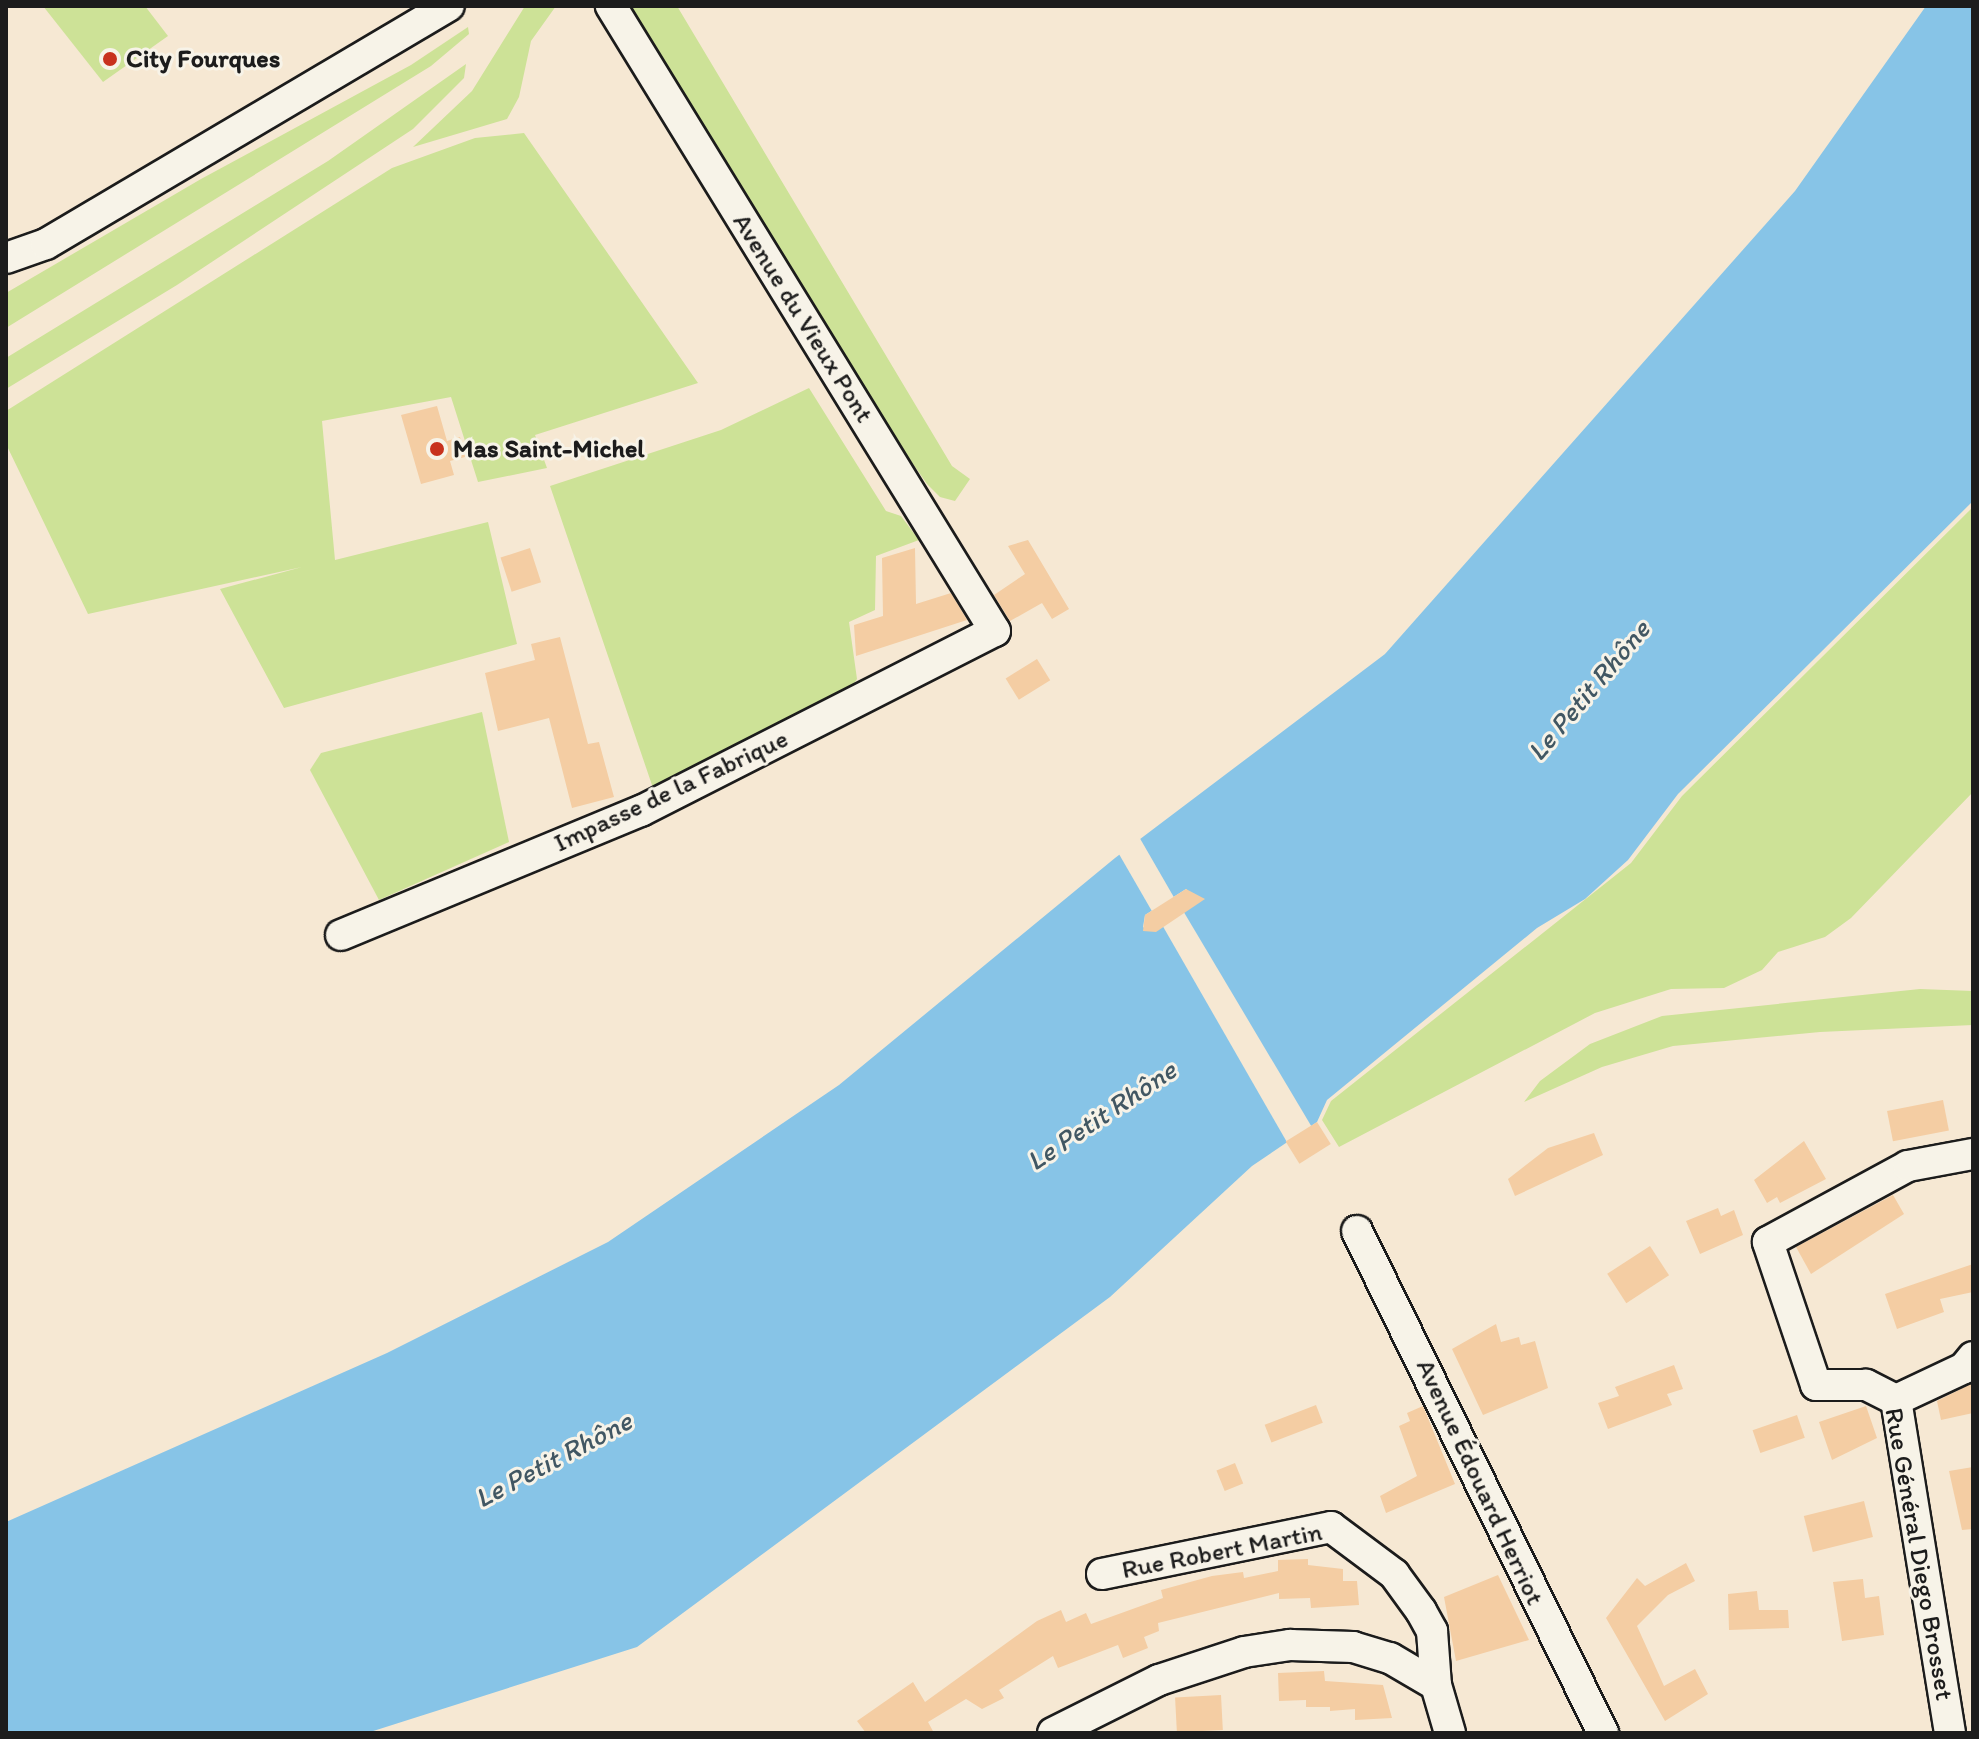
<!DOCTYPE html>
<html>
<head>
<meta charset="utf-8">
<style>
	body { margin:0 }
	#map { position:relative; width:1979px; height:1739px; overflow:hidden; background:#f6e8d3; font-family:Itim,sans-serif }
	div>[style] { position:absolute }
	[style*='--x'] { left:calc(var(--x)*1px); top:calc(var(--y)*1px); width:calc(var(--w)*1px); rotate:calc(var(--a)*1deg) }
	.green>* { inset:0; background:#cde297 }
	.water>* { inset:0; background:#87c4e7 }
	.pier>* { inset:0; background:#f6e8d3; transform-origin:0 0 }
	.building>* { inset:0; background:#f4cda3; transform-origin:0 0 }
	.roads { filter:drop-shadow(2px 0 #1c1c1c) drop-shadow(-2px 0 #1c1c1c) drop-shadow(0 2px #1c1c1c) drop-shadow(0 -2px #1c1c1c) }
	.minor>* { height:30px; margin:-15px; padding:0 15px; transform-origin:15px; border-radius:15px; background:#f7f3e8 }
	.dots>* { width:22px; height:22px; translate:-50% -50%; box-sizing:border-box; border:4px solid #f7f3e8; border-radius:50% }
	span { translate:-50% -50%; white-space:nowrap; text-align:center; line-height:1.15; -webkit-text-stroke:6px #f7f3e8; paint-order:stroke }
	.poi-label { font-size:26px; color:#1c1c1c; font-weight:700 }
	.left { translate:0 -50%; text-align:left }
	.street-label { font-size:26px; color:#1c1c1c }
	.water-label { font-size:28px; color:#415763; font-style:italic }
	.frame { position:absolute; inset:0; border:8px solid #1c1c1c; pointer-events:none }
</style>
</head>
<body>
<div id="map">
	<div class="green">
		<div style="clip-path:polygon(43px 6px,145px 6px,168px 36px,103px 82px)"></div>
		<div style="clip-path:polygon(525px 6px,556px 6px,531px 41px,519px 97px,507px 119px,413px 147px,472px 91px)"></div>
		<div style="clip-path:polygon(629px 6px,677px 6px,952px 466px,970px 479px,955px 501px,940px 497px,927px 484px,870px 402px)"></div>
		<div style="clip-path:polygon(468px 27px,469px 34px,431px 66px,6px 328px,6px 293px,201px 179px,411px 65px)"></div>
		<div style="clip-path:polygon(466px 64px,464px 78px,413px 129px,177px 285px,6px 389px,6px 358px,328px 161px)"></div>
		<div style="clip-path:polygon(524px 133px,698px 383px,535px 435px,547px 468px,478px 482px,451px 397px,322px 421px,335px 560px,488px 522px,517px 644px,284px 708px,220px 589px,302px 567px,88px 614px,6px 444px,6px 411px,392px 168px,475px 138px)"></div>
		<div style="clip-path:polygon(809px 388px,886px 511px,901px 516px,919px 540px,876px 556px,875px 610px,849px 622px,857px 679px,841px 702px,653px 788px,550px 486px,721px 430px)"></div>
		<div style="clip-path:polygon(1973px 507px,1973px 792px,1851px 918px,1825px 937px,1778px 952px,1762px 970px,1724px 988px,1671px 989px,1595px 1013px,1339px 1147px,1322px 1120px,1331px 1101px,1631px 863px,1682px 796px)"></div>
		<div style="clip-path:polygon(482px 712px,509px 842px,379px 900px,310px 770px,321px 753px)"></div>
		<div style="clip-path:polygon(1920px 989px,1973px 991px,1973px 1025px,1820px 1032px,1673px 1046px,1602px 1067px,1524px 1102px,1540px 1081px,1590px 1044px,1662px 1016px)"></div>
	</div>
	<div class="water">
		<div style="clip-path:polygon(evenodd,1926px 6px,1973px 6px,1973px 501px,1678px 794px,1628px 860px,1585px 899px,1537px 928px,1327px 1100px,1317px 1122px,1252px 1166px,1110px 1297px,637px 1647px,367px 1733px,6px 1733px,6px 1522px,387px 1353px,608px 1242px,839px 1085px,1115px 858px,1385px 654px,1795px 191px,1926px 6px,1186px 889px,1198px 900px,1148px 931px,1143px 927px,1145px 915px,1186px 889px)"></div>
	</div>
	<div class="pier">
		<div style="left:1138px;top:835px;width:75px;height:26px;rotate:60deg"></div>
		<div style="clip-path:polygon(1182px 909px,1313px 1129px,1288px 1144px,1161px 923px)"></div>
	</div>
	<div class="building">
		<div style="clip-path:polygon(437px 406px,447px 441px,460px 437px,465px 457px,450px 461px,454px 475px,421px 484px,401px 415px)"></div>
		<div style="clip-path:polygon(1028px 540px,1069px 609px,1052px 619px,1042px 603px,1010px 621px,994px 595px,1025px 574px,1008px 546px)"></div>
		<div style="left:530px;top:548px;width:36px;height:31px;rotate:72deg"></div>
		<div style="clip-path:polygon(915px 548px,916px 604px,951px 593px,967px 620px,856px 656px,854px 625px,883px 616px,882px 558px)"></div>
		<div style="clip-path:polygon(560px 637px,588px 744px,599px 742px,614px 797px,572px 808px,549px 718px,498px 731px,485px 673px,535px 660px,531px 644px)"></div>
		<div style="left:1037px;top:659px;width:25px;height:37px;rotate:58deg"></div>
		<div style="clip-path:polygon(1186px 889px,1205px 899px,1156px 932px,1143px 931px,1145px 915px)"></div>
		<div style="left:1943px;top:1100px;width:31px;height:57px;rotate:79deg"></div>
		<div style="left:1317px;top:1122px;width:26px;height:37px;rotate:58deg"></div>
		<div style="clip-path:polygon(1594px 1133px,1603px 1155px,1515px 1196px,1508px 1179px,1548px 1148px)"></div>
		<div style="clip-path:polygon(1804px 1141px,1826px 1179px,1780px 1203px,1777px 1197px,1767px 1203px,1754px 1180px)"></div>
		<div style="clip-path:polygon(1893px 1195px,1904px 1214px,1811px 1274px,1796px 1247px)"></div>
		<div style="clip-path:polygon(1718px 1208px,1721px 1216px,1734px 1210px,1743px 1235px,1700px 1254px,1686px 1221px)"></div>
		<div style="left:1650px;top:1246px;width:35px;height:51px;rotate:57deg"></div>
		<div style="clip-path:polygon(1973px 1264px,1973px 1292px,1940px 1299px,1944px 1312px,1897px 1329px,1885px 1294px)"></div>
		<div style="clip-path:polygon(1496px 1324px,1501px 1342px,1519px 1337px,1521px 1345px,1535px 1341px,1548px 1388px,1483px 1415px,1452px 1349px)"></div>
		<div style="clip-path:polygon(1674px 1365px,1683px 1389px,1667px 1394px,1672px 1405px,1608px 1429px,1598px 1403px,1619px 1396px,1615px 1387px)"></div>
		<div style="clip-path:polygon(1973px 1383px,1973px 1413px,1941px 1420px,1937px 1401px)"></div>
		<div style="left:1316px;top:1405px;width:19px;height:55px;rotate:69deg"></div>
		<div style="clip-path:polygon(1423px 1406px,1455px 1484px,1386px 1513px,1380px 1496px,1417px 1476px,1399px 1426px,1410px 1421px,1407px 1413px)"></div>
		<div style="clip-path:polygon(1866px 1406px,1877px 1438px,1832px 1460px,1819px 1422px)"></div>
		<div style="left:1797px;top:1415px;width:24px;height:47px;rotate:71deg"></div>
		<div style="left:1235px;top:1463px;width:22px;height:20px;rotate:68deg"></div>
		<div style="clip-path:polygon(1973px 1467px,1973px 1529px,1962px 1530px,1949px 1471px)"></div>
		<div style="left:1864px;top:1501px;width:37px;height:62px;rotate:76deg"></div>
		<div style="clip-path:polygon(1308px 1559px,1308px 1565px,1343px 1569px,1343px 1581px,1357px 1581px,1359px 1605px,1311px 1608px,1310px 1598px,1279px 1599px,1279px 1593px,1158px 1623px,1159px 1631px,1144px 1637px,1148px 1648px,1123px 1658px,1118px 1645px,1058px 1668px,1053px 1656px,999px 1690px,1004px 1698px,982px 1709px,966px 1699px,928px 1722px,934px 1733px,866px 1733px,857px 1721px,913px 1682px,925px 1702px,1037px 1621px,1061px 1610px,1066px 1622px,1086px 1613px,1091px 1624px,1163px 1598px,1161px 1590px,1212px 1576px,1243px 1572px,1244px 1578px,1278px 1571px,1278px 1560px)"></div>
		<div style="clip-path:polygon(1686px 1563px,1695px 1581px,1668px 1595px,1637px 1626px,1664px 1686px,1695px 1669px,1708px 1694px,1665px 1721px,1606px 1618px,1637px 1578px,1645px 1586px)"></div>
		<div style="clip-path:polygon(1498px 1575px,1529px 1640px,1456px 1661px,1444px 1597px)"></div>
		<div style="clip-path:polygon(1863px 1579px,1865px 1598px,1879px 1596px,1884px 1635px,1842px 1641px,1833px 1582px)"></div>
		<div style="clip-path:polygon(1757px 1591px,1759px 1610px,1788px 1610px,1789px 1628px,1729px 1630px,1728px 1594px)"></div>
		<div style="clip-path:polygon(1324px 1671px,1325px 1681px,1383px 1685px,1392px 1718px,1355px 1720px,1355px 1709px,1330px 1711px,1330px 1707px,1306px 1707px,1306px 1700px,1279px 1701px,1278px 1673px)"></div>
		<div style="left:1221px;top:1695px;width:35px;height:46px;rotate:87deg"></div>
	</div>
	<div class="roads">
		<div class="minor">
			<div style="--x:6;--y:258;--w:42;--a:-19.3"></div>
			<div style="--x:46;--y:244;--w:468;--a:-30.6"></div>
			<div style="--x:341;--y:935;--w:325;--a:-22.5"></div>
			<div style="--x:641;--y:811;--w:397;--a:-27"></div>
			<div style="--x:995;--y:631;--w:734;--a:-121.57"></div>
			<div style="--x:1357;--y:1231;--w:559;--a:63.89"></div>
			<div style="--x:1896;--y:1400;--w:75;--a:-25.2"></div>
			<div style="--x:1964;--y:1368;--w:14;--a:-51"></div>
			<div style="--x:1102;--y:1574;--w:234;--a:-11.6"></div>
			<div style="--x:1331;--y:1527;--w:79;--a:36.7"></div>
			<div style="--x:1394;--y:1574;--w:46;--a:53.9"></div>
			<div style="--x:1421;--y:1611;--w:23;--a:61"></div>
			<div style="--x:1432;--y:1631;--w:54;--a:85.8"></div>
			<div style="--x:1436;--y:1685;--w:50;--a:73.7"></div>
			<div style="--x:1053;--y:1733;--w:119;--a:-26.6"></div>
			<div style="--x:1159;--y:1680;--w:89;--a:-18.2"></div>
			<div style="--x:1244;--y:1652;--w:47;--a:-8.7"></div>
			<div style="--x:1290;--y:1645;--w:63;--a:1.8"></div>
			<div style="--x:1353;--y:1647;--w:39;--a:17"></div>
			<div style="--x:1390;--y:1658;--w:53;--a:30.4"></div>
			<div style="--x:1950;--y:1733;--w:337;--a:-99.2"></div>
			<div style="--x:1896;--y:1400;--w:34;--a:-153"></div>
			<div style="--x:1866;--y:1385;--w:50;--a:180"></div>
			<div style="--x:1816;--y:1385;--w:151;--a:-108.6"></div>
			<div style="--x:1768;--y:1242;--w:159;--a:-28.5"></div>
			<div style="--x:1908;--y:1166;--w:66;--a:-10.5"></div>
		</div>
	</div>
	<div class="dots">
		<div style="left:110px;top:59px;background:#c8321e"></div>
		<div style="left:437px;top:449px;background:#c8321e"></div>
	</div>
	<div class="poi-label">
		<span class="left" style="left:126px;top:59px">City Fourques</span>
		<span class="left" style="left:453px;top:449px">Mas Saint-Michel</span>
	</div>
	<div class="street-label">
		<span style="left:803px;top:318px;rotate:58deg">Avenue du Vieux Pont</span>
		<span style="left:671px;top:791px;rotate:-25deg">Impasse de la Fabrique</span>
		<span style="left:1480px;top:1482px;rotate:65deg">Avenue Édouard Herriot</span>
		<span style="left:1222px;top:1551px;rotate:-11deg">Rue Robert Martin</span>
		<span style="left:1919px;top:1554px;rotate:80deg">Rue Général Diego Brosset</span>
	</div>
	<div class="water-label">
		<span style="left:1588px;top:690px;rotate:-50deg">Le Petit Rhône</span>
		<span style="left:1101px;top:1115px;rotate:-34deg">Le Petit Rhône</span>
		<span style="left:553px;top:1459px;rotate:-28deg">Le Petit Rhône</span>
	</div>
	<div class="frame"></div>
</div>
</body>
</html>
